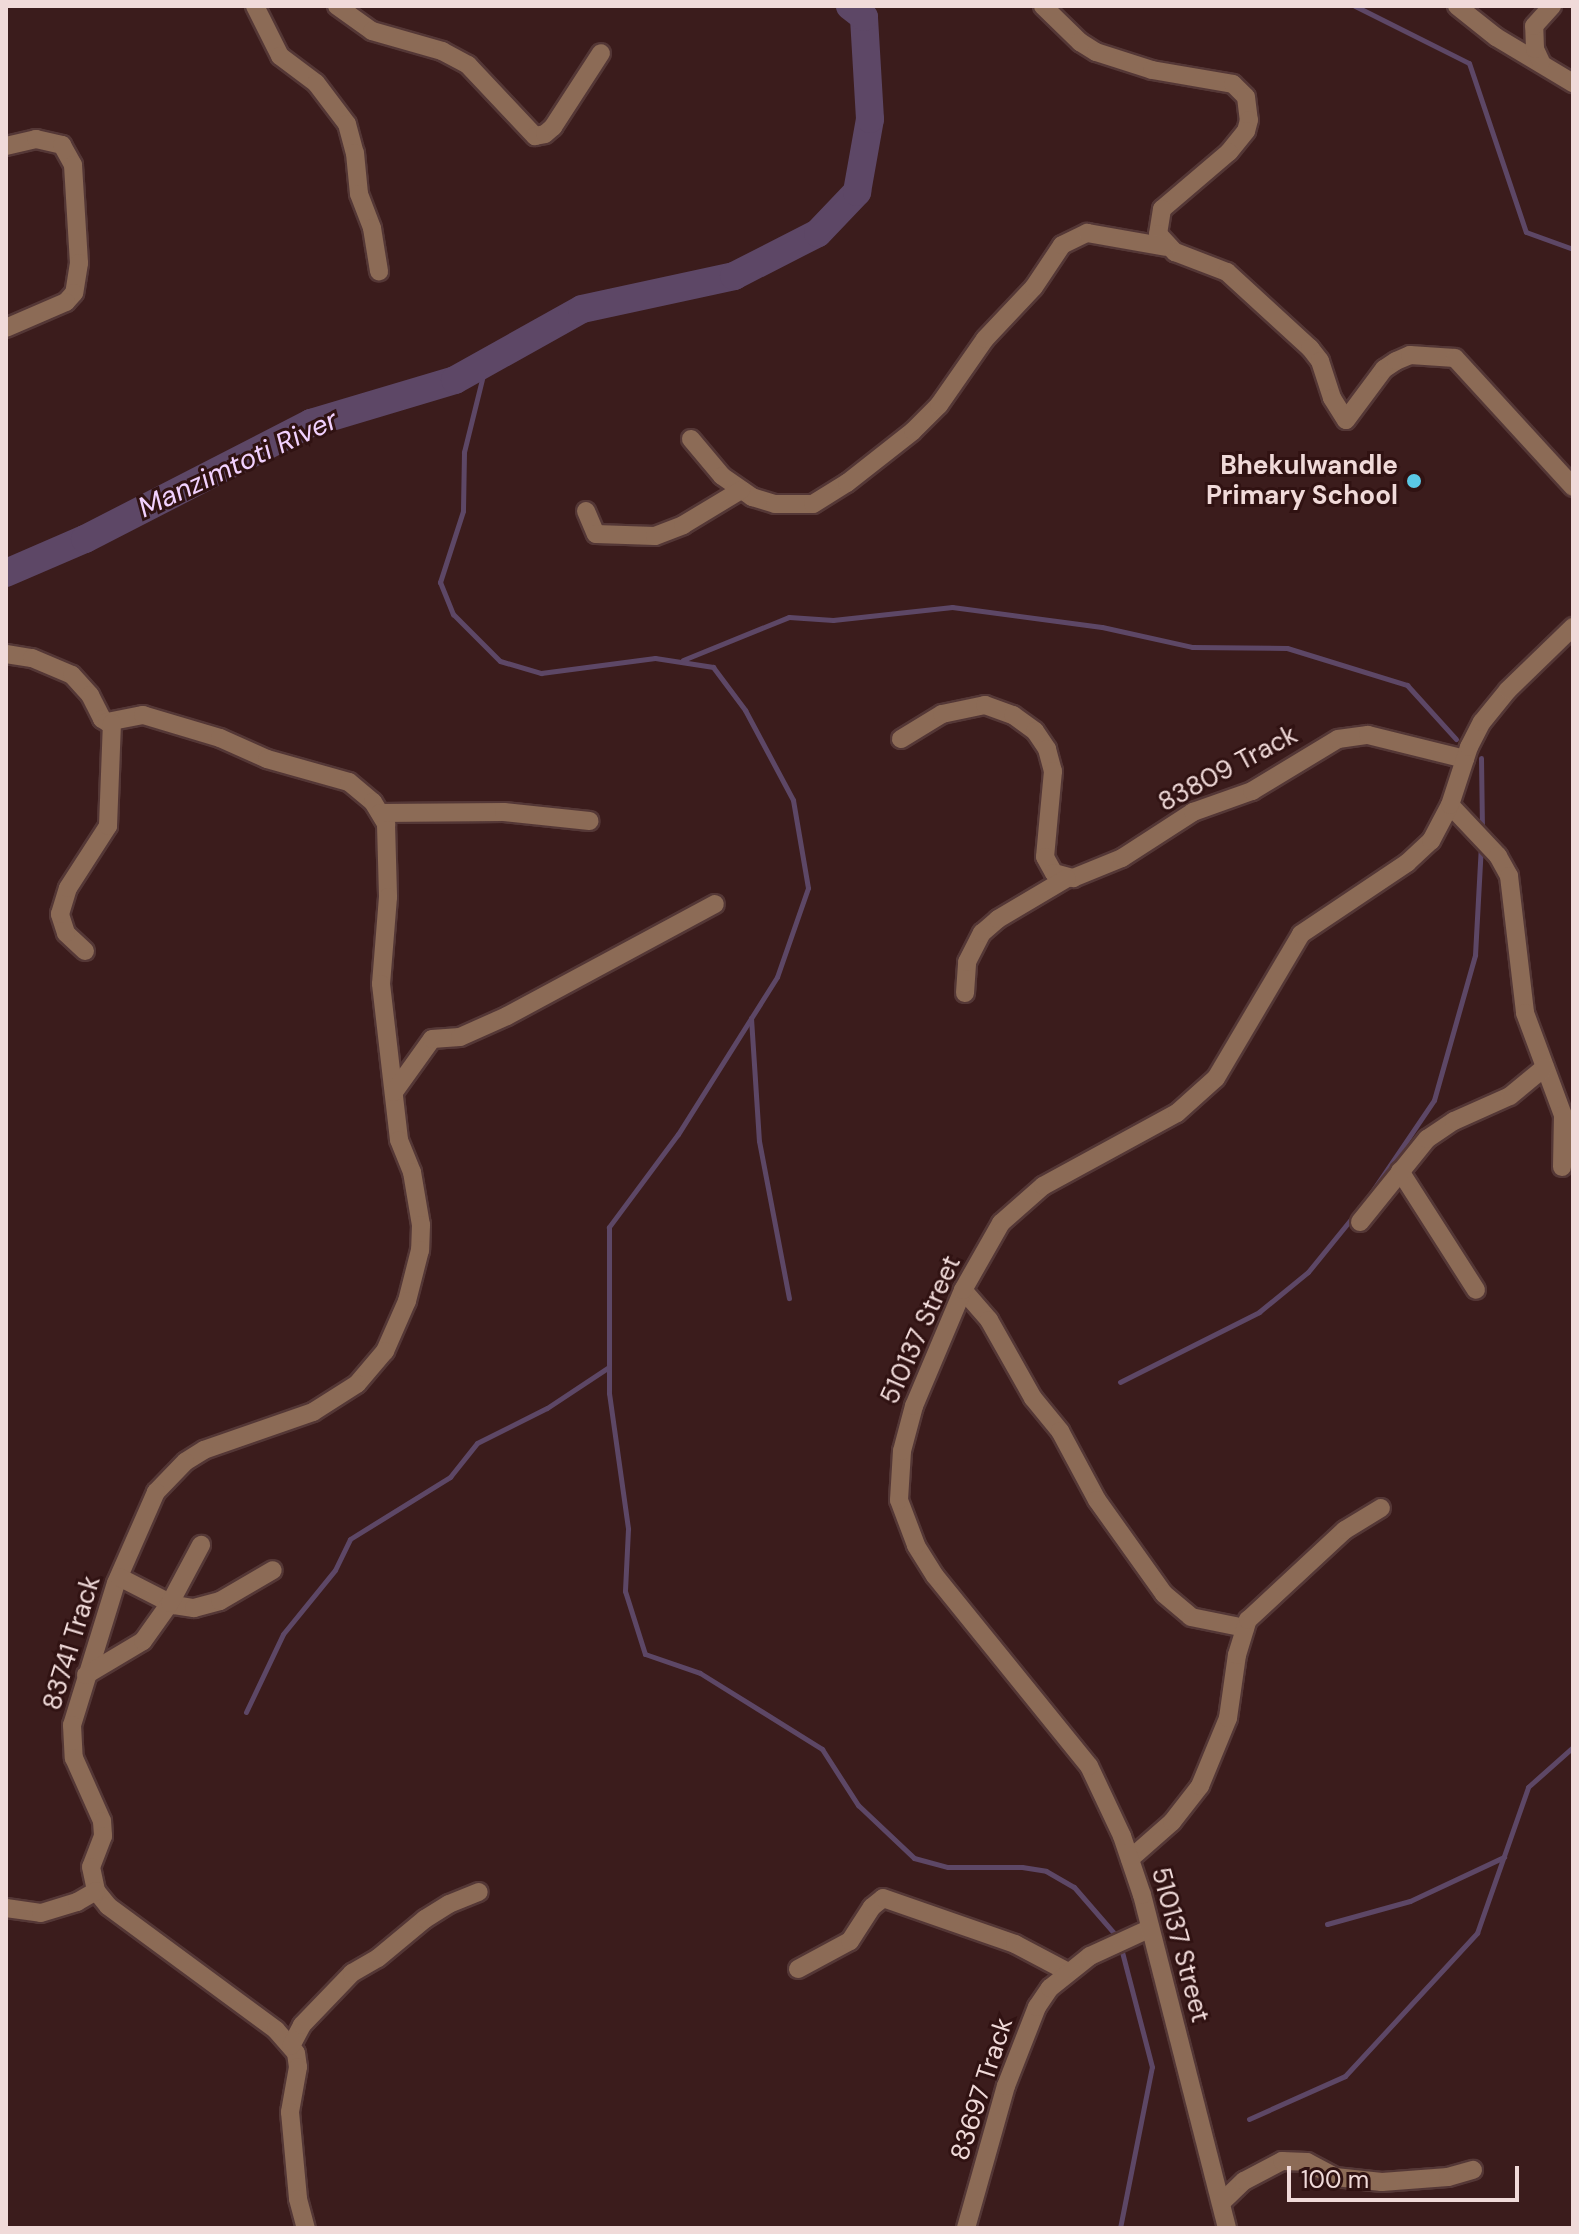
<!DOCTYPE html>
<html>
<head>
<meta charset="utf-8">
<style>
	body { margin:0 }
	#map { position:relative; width:1579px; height:2234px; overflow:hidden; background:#3b1c1c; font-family:"DM Sans",sans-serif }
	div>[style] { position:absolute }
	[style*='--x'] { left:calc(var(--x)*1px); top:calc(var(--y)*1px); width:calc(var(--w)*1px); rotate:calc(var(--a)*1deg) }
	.stream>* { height:5px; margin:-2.5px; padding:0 2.5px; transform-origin:2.5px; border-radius:2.5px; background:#5d4766 }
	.river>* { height:28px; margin:-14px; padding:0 14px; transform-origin:14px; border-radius:14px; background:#5d4766 }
	.roads { filter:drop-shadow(2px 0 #543736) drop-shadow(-2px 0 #543736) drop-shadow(0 2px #543736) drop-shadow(0 -2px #543736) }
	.minor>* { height:18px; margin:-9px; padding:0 9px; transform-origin:9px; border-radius:9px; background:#8c6b56 }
	.dots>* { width:22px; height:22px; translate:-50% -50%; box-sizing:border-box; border:4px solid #301212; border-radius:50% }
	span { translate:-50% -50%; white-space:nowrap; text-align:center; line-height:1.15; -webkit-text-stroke:6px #301212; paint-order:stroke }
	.poi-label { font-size:26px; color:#f0dad9; font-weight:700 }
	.right { translate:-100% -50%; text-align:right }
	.street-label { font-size:26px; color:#f0dad9 }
	.water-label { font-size:28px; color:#f1d1fe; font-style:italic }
	.frame { position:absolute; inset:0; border:8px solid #f0dad9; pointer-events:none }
	.scale { position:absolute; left:1287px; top:2166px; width:232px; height:36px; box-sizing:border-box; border:4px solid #f0dad9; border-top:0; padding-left:10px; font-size:24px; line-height:28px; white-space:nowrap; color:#f0dad9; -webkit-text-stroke:6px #301212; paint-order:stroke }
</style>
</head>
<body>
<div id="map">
	<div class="stream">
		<div style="--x:1355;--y:6;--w:127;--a:26.6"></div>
		<div style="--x:1469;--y:63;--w:178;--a:71.4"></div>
		<div style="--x:1526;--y:232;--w:50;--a:19.9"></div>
		<div style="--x:486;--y:363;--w:92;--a:103.9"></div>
		<div style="--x:464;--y:452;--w:59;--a:91"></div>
		<div style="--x:463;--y:511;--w:75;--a:107.9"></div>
		<div style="--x:440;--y:582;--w:35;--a:68"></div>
		<div style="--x:453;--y:614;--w:66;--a:45"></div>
		<div style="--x:500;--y:661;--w:43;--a:16.3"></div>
		<div style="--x:541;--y:673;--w:115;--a:-7.5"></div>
		<div style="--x:655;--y:658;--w:59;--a:8.8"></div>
		<div style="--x:713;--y:667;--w:54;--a:53.3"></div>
		<div style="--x:745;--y:710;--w:102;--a:61.9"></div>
		<div style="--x:793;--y:800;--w:89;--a:80.3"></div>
		<div style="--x:808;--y:888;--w:94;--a:109.2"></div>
		<div style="--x:777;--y:977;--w:186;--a:122.2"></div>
		<div style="--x:678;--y:1134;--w:116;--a:126.6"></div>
		<div style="--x:609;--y:1227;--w:166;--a:90"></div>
		<div style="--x:609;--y:1393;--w:137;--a:82"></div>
		<div style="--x:628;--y:1529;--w:62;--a:92.8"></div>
		<div style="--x:625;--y:1591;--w:66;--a:72.4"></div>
		<div style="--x:645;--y:1654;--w:58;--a:19.1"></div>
		<div style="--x:700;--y:1673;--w:144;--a:31.9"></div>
		<div style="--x:822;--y:1749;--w:67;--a:57.3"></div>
		<div style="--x:858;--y:1805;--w:77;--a:43.4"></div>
		<div style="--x:914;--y:1858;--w:35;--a:15"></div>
		<div style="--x:948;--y:1867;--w:74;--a:0"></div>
		<div style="--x:1022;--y:1867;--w:24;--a:9"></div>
		<div style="--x:1046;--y:1871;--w:32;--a:30"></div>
		<div style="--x:1074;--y:1887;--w:61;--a:49"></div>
		<div style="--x:683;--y:660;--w:114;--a:-22.1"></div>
		<div style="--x:789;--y:617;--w:44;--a:3.9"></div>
		<div style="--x:833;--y:620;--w:120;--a:-6.2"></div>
		<div style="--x:952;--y:607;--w:151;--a:7.6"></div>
		<div style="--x:1102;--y:627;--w:92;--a:12.5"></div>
		<div style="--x:1192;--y:647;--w:95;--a:0.6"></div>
		<div style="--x:1287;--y:648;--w:126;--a:17.1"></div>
		<div style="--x:1407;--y:685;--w:73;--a:47.8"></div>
		<div style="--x:1481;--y:758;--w:72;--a:89.2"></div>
		<div style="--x:751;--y:1018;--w:123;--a:86.3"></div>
		<div style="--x:759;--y:1141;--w:160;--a:79.2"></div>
		<div style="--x:1365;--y:1202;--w:123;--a:-55.9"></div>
		<div style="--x:1434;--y:1100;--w:151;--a:-74.2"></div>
		<div style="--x:1475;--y:955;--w:111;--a:-86.9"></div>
		<div style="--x:1120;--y:1382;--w:156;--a:-26.7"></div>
		<div style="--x:1259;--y:1312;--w:63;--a:-39.2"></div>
		<div style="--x:1308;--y:1272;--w:76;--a:-50.9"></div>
		<div style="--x:246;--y:1712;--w:86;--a:-64.6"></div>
		<div style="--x:283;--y:1634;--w:82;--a:-50.9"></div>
		<div style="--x:335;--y:1570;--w:34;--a:-64"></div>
		<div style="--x:350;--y:1539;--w:118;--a:-31.8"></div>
		<div style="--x:450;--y:1477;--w:43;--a:-51.5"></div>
		<div style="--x:477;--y:1443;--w:78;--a:-26.6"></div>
		<div style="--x:547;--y:1408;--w:74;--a:-33.5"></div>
		<div style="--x:1327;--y:1924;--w:86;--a:-15.5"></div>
		<div style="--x:1410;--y:1901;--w:104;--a:-25.1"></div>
		<div style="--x:1249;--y:2119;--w:105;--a:-24.1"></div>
		<div style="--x:1345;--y:2076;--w:195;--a:-47.3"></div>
		<div style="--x:1477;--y:1933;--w:155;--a:-70.7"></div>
		<div style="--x:1528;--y:1787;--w:60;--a:-41.6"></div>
		<div style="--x:1120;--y:2228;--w:164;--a:-78.8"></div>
		<div style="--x:1152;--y:2067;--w:119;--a:-104.6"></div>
	</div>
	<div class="river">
		<div style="--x:6;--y:573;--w:86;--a:-23.3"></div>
		<div style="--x:85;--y:539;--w:254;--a:-27.2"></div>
		<div style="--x:311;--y:423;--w:150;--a:-16.6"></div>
		<div style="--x:455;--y:380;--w:145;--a:-29.2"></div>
		<div style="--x:582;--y:309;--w:156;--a:-12.2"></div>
		<div style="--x:734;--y:276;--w:94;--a:-27.1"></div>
		<div style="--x:818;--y:233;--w:57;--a:-46.4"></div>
		<div style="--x:857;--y:192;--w:74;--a:-79.9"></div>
		<div style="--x:870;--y:119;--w:102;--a:-93.4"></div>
		<div style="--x:864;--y:17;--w:18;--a:-142"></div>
	</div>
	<div class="roads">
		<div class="minor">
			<div style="--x:255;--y:6;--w:56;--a:63.4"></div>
			<div style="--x:280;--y:56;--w:45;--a:36.9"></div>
			<div style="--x:316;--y:83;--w:51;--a:52.9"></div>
			<div style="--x:347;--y:124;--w:30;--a:75"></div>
			<div style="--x:355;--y:153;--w:41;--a:84.4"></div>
			<div style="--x:359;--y:194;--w:36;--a:69"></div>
			<div style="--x:372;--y:228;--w:44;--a:80.8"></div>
			<div style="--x:337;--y:6;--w:43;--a:35.5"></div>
			<div style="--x:372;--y:31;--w:73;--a:15.9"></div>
			<div style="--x:442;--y:51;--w:30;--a:28"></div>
			<div style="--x:468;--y:65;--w:98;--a:46.7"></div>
			<div style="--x:535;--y:136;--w:10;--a:-11"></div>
			<div style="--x:545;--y:134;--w:11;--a:-41"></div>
			<div style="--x:553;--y:127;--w:88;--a:-57"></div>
			<div style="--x:1043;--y:6;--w:52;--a:44.2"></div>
			<div style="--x:1080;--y:42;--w:19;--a:32"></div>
			<div style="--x:1096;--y:52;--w:59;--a:17.8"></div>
			<div style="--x:1152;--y:70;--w:82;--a:9.8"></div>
			<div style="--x:1233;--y:84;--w:18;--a:45"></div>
			<div style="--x:1246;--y:97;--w:23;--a:83"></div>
			<div style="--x:1249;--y:120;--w:11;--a:105"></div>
			<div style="--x:1246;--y:131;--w:27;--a:129"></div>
			<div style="--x:1229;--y:152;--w:88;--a:139.6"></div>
			<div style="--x:1162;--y:209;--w:25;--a:99"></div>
			<div style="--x:1158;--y:234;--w:25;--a:47"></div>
			<div style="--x:1175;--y:252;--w:56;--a:21"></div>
			<div style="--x:1227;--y:272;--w:113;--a:42.5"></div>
			<div style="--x:1310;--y:348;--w:16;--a:52"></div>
			<div style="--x:1320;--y:361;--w:39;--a:72"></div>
			<div style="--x:1332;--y:398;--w:26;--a:58"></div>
			<div style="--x:1346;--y:420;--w:64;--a:-53.3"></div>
			<div style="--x:1384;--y:369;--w:14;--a:-34"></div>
			<div style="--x:1396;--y:361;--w:15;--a:-23"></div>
			<div style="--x:1410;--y:355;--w:45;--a:3.8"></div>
			<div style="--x:1455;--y:358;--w:175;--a:47.5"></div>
			<div style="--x:1457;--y:6;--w:50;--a:38.5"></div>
			<div style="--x:1496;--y:37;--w:90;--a:30.9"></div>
			<div style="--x:1541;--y:62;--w:14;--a:-115"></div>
			<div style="--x:1535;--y:49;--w:23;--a:-92"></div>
			<div style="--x:1534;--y:26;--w:27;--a:-48"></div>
			<div style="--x:6;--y:146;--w:31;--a:-13"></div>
			<div style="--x:36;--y:139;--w:27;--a:13"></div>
			<div style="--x:62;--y:145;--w:23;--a:61"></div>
			<div style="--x:73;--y:165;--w:98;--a:86.5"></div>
			<div style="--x:79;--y:263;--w:30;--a:99"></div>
			<div style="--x:74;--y:293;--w:12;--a:132"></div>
			<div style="--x:66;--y:302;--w:65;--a:156.6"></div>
			<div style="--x:691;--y:439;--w:48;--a:50"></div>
			<div style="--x:722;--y:476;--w:37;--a:35"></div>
			<div style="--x:752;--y:497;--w:24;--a:17"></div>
			<div style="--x:775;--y:504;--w:38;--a:0"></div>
			<div style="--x:813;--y:504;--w:40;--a:-32"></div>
			<div style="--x:847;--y:483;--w:84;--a:-38.2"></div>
			<div style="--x:913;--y:431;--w:37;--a:-45"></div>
			<div style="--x:939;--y:405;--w:80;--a:-55.1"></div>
			<div style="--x:985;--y:339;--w:71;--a:-46.7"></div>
			<div style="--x:1034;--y:287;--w:50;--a:-56.3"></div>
			<div style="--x:1062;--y:245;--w:28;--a:-26"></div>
			<div style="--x:1087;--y:233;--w:80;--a:10"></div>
			<div style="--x:586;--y:511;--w:25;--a:67"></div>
			<div style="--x:596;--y:534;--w:59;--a:1.9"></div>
			<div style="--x:655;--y:536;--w:30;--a:-21"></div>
			<div style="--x:683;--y:525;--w:68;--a:-31.1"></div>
			<div style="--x:6;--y:654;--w:26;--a:9"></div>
			<div style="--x:32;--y:658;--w:43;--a:23"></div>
			<div style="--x:72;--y:675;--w:27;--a:48"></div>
			<div style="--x:90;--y:695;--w:27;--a:63"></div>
			<div style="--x:102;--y:719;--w:6;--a:31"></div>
			<div style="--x:107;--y:722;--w:37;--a:-11"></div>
			<div style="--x:143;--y:715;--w:80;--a:16.6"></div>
			<div style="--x:220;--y:738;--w:51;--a:24.1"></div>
			<div style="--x:267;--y:759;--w:85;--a:15.7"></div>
			<div style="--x:349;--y:782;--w:31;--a:40"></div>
			<div style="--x:373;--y:802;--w:26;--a:59"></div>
			<div style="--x:386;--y:824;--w:73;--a:88.4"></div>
			<div style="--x:388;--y:897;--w:87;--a:94.6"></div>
			<div style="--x:381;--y:984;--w:157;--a:83.4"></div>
			<div style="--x:399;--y:1140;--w:35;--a:68"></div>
			<div style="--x:412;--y:1172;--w:54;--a:80.4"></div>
			<div style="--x:421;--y:1225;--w:25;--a:92"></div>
			<div style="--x:420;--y:1250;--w:53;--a:104.3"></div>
			<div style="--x:407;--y:1301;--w:55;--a:113.7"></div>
			<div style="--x:385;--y:1351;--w:43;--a:130.3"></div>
			<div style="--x:357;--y:1384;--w:52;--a:147.5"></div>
			<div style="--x:313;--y:1412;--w:115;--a:160.8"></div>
			<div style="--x:204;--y:1450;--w:22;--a:148"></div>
			<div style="--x:185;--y:1462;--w:42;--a:134"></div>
			<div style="--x:156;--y:1492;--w:99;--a:113.7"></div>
			<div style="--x:116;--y:1583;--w:149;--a:107.2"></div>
			<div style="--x:72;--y:1725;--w:33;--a:87"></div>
			<div style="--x:74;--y:1758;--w:69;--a:66"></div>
			<div style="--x:102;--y:1821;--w:15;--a:86"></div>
			<div style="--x:103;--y:1836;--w:33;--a:111"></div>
			<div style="--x:91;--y:1867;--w:25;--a:78"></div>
			<div style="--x:96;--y:1891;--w:19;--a:51"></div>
			<div style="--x:108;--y:1906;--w:209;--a:36.4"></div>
			<div style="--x:276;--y:2030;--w:30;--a:49"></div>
			<div style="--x:296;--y:2053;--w:14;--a:82"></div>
			<div style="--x:298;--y:2067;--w:46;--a:100.1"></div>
			<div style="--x:290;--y:2112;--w:87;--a:84.7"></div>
			<div style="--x:298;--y:2199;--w:30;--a:75"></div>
			<div style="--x:901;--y:739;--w:48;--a:-31.4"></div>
			<div style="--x:942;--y:714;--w:44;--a:-11.8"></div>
			<div style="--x:985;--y:705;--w:30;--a:20"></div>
			<div style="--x:1013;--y:715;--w:27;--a:36"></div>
			<div style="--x:1035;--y:731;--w:22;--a:56"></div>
			<div style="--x:1047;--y:749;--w:23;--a:75"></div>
			<div style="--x:1053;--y:771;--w:86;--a:95.3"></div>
			<div style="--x:1045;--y:857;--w:18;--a:61"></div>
			<div style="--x:1054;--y:873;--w:20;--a:15"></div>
			<div style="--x:1073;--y:878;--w:53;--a:-22.2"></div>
			<div style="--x:1122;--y:858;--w:85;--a:-32.9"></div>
			<div style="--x:1193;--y:812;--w:63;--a:-19.6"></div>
			<div style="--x:1252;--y:791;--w:100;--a:-31.2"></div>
			<div style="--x:1338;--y:739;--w:30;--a:-8"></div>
			<div style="--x:1368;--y:735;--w:100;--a:13.9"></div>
			<div style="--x:1450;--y:805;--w:70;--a:46.7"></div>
			<div style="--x:1498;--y:856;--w:23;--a:61"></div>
			<div style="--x:1509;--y:876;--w:138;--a:83.3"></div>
			<div style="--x:1525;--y:1013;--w:109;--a:69.6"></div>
			<div style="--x:1563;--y:1115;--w:52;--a:91.1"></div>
			<div style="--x:380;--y:813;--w:124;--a:-0.5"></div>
			<div style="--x:504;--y:812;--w:86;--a:6"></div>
			<div style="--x:85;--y:951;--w:26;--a:-137"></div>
			<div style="--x:66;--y:933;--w:20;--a:-108"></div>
			<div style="--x:60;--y:914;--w:27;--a:-73"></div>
			<div style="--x:68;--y:888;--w:74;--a:-57.2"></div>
			<div style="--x:108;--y:826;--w:103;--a:-87.8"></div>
			<div style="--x:965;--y:993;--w:31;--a:-86"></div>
			<div style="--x:967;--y:962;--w:33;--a:-63"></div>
			<div style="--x:982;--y:933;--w:21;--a:-41"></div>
			<div style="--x:998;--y:919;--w:80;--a:-30.7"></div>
			<div style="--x:394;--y:1092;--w:65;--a:-54.4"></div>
			<div style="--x:432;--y:1039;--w:28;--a:-4"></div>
			<div style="--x:460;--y:1037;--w:51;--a:-24.1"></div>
			<div style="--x:507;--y:1016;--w:236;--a:-28.3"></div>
			<div style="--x:1400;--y:1171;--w:141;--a:57.4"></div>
			<div style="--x:1360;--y:1222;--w:107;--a:-51.1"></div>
			<div style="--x:1427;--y:1139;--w:32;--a:-34"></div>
			<div style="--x:1454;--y:1121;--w:61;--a:-24.1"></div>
			<div style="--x:1510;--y:1096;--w:45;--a:-39.6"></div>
			<div style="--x:963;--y:1290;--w:40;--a:49"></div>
			<div style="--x:989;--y:1320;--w:90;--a:60.6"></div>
			<div style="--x:1033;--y:1398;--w:43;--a:50.7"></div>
			<div style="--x:1060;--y:1431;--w:78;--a:61.8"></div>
			<div style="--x:1097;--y:1500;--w:115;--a:54.5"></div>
			<div style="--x:1164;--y:1594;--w:35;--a:40"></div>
			<div style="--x:1191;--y:1617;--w:55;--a:11.5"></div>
			<div style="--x:119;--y:1577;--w:62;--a:27"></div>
			<div style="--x:174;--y:1605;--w:20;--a:9"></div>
			<div style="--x:194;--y:1608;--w:27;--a:-15"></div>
			<div style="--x:220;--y:1601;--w:61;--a:-30.3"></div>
			<div style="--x:86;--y:1675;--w:66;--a:-30.8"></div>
			<div style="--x:143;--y:1641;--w:47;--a:-54.6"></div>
			<div style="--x:170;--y:1603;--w:66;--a:-61.9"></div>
			<div style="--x:1130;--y:1859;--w:56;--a:-41.4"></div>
			<div style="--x:1172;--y:1822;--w:46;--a:-52.1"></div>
			<div style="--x:1200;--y:1786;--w:74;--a:-67.6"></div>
			<div style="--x:1228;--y:1718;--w:64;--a:-81.9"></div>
			<div style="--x:1237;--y:1655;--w:37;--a:-73"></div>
			<div style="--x:1248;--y:1620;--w:132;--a:-42.9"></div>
			<div style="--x:1345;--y:1530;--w:42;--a:-31.4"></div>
			<div style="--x:6;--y:1908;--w:35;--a:8"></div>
			<div style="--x:41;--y:1913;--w:38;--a:-17"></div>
			<div style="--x:77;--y:1902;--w:22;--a:-30"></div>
			<div style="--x:798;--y:1969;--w:59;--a:-28.3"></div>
			<div style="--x:850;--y:1941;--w:40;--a:-57.1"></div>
			<div style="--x:872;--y:1907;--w:14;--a:-39"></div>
			<div style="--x:883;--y:1898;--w:140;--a:19.2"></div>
			<div style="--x:1015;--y:1944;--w:60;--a:27.8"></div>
			<div style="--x:291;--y:2046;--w:24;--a:-62"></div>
			<div style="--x:302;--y:2025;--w:72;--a:-46.1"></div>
			<div style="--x:352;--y:1973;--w:30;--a:-30"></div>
			<div style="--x:378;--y:1958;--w:61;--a:-39.7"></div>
			<div style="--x:425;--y:1919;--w:28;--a:-32"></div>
			<div style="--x:449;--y:1904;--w:32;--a:-22"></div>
			<div style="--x:1221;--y:2203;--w:32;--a:-44"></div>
			<div style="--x:1244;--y:2181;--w:43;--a:-27.8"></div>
			<div style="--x:1282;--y:2161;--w:25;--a:2"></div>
			<div style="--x:1307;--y:2162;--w:32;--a:28"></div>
			<div style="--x:1335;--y:2177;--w:47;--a:6.1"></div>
			<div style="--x:1382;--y:2182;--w:66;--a:-4.3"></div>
			<div style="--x:1448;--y:2177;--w:26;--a:-16"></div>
			<div style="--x:966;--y:2228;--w:148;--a:-74.3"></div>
			<div style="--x:1006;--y:2086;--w:85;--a:-68.6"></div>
			<div style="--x:1037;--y:2007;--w:23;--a:-56"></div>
			<div style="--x:1050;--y:1988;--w:51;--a:-38.7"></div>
			<div style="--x:1090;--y:1956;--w:65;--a:-24.6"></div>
			<div style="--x:1227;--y:2228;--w:344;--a:-104.3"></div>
			<div style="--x:1142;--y:1895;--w:62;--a:-108.7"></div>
			<div style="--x:1122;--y:1836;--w:77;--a:-115.2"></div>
			<div style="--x:1089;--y:1766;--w:245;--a:-129"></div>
			<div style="--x:935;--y:1576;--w:36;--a:-122"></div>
			<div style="--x:916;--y:1545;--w:48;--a:-110.7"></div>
			<div style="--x:899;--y:1500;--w:49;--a:-86.5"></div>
			<div style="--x:902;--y:1451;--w:47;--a:-75.1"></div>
			<div style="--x:914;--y:1406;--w:126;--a:-67.1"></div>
			<div style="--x:963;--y:1290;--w:77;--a:-60.4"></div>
			<div style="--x:1001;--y:1223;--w:56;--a:-41.4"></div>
			<div style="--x:1043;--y:1186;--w:153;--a:-28.6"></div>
			<div style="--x:1177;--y:1113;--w:52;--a:-41.9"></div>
			<div style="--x:1216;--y:1078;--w:167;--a:-59.4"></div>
			<div style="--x:1301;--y:934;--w:128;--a:-33.8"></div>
			<div style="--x:1407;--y:863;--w:33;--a:-43"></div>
			<div style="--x:1431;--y:841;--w:41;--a:-62.2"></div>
			<div style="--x:1450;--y:805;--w:61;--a:-71.9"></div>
			<div style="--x:1469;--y:747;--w:28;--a:-63"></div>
			<div style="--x:1482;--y:722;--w:41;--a:-50.9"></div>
			<div style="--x:1508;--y:690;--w:91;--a:-44.1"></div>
		</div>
	</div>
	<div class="dots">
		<div style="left:1414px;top:481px;background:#5ac8e5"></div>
	</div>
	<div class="poi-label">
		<span class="right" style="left:1398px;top:481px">Bhekulwandle<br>Primary School</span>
	</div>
	<div class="street-label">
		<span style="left:1228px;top:769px;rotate:-28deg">83809 Track</span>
		<span style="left:921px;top:1330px;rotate:-66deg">510137 Street</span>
		<span style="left:72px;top:1643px;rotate:-73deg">83741 Track</span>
		<span style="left:1180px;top:1945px;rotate:75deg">510137 Street</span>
		<span style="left:982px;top:2089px;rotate:-72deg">83697 Track</span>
	</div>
	<div class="water-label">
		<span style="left:238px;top:464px;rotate:-25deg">Manzimtoti River</span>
	</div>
	<div class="frame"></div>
	<div class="scale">100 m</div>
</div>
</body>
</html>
